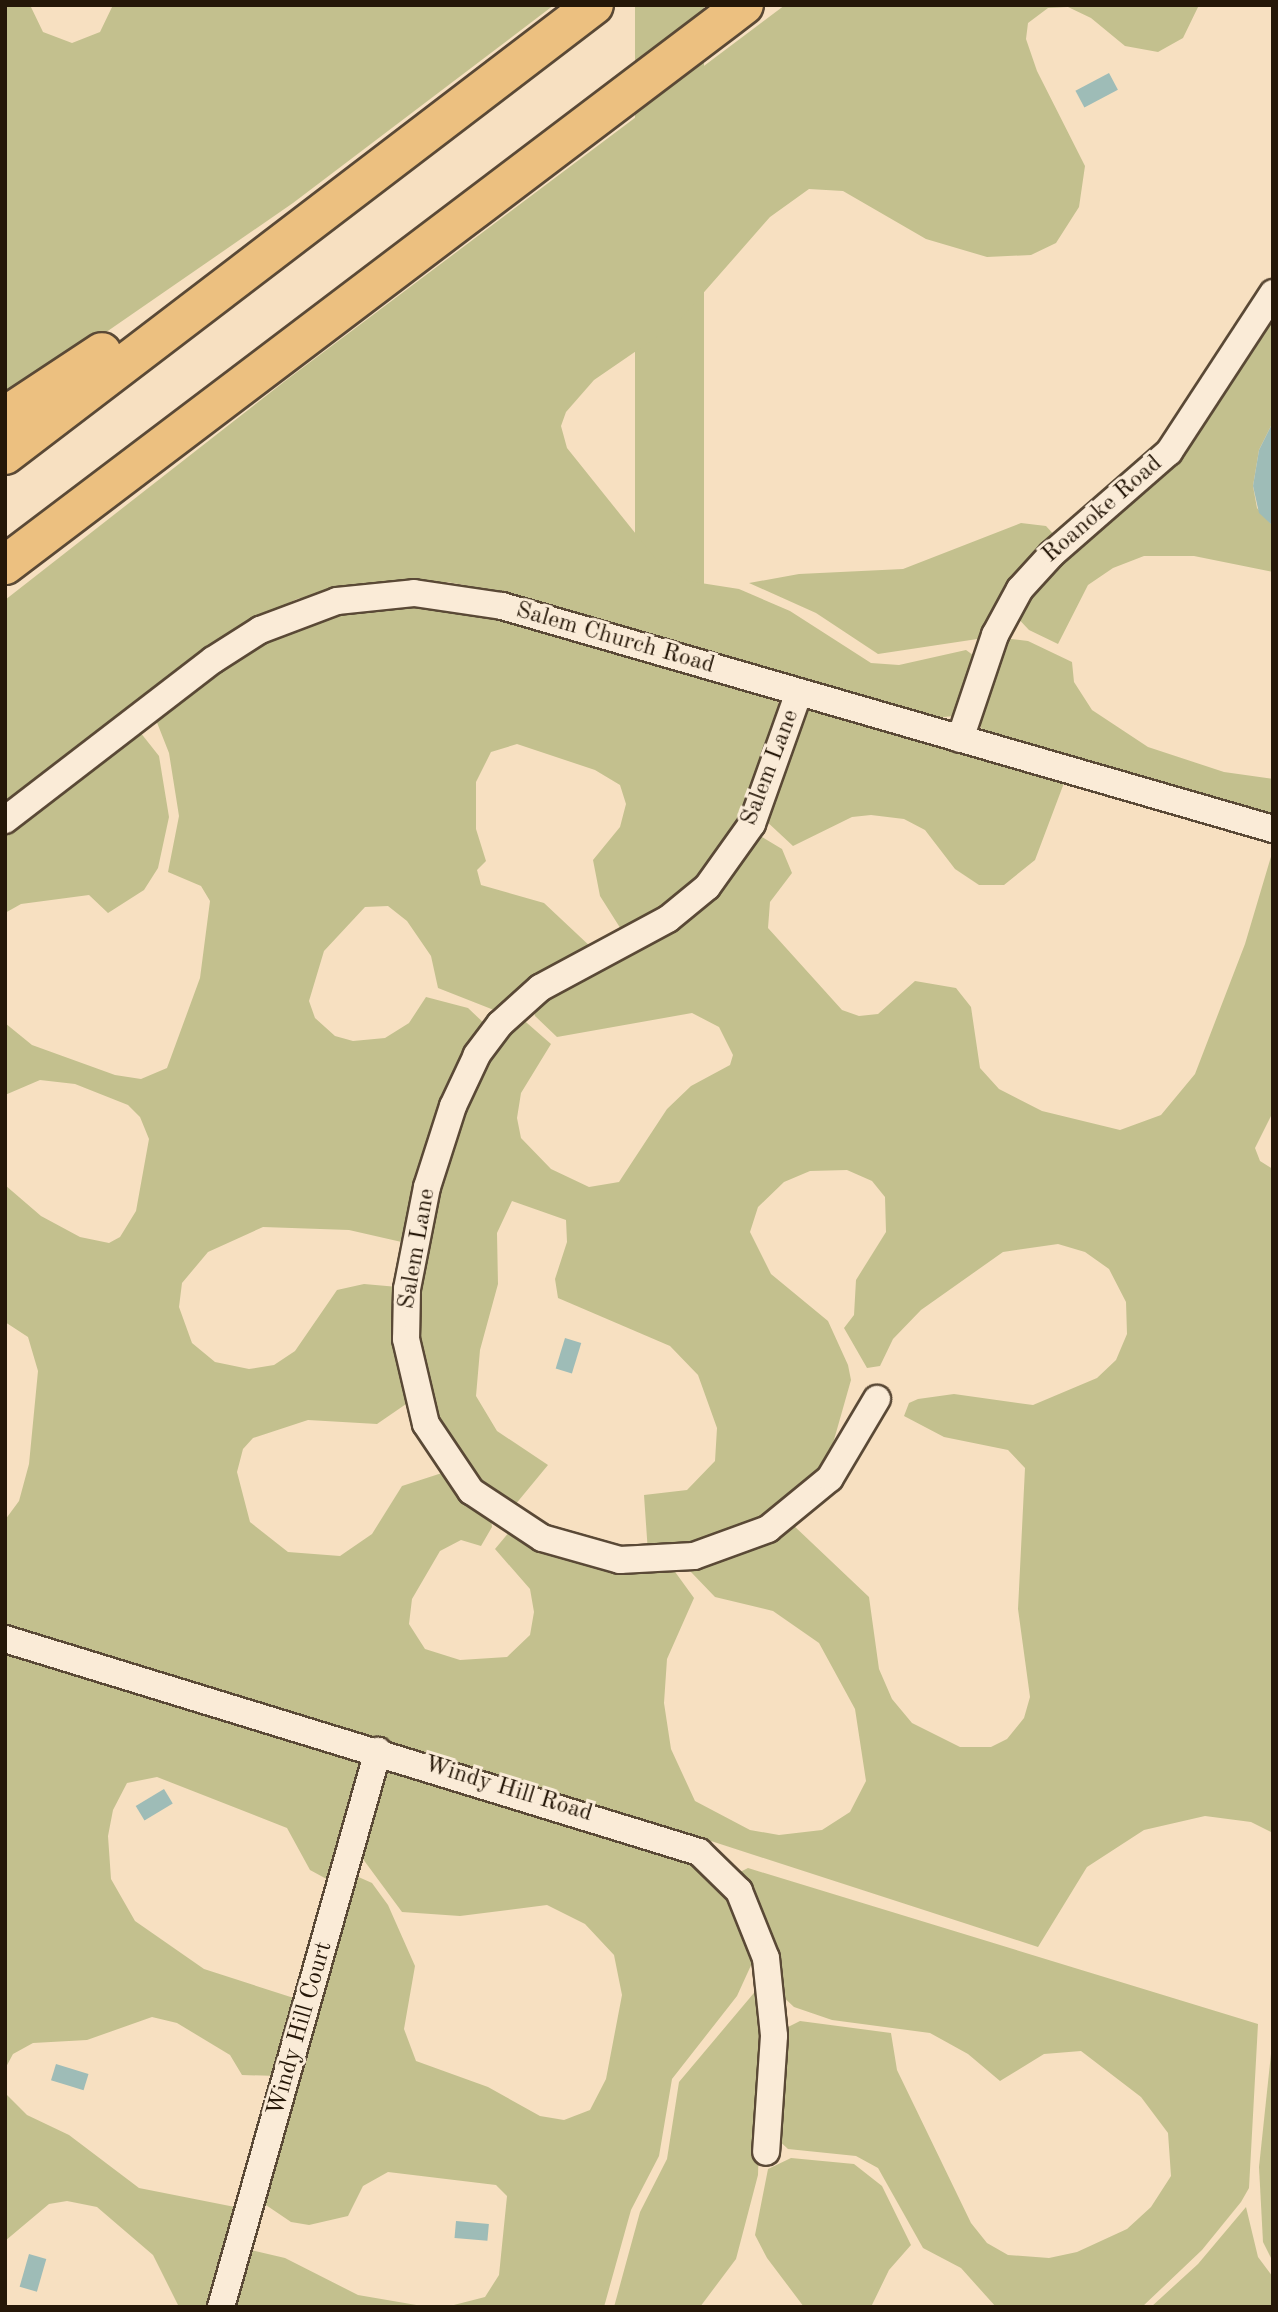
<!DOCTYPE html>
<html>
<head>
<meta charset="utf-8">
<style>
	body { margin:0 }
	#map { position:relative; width:1278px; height:2312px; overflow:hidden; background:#f7e0c1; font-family:"Old Standard TT",serif }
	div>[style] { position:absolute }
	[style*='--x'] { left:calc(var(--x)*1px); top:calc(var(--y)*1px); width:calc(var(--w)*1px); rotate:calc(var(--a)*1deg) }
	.green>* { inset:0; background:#c3c08e; transform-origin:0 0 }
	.water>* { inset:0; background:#9ebcb7; transform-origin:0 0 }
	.roads { filter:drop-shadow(2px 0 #5a4936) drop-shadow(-2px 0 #5a4936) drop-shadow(0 2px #5a4936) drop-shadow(0 -2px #5a4936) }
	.minor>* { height:26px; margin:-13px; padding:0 13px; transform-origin:13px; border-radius:13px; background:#faebd7 }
	.highway>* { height:38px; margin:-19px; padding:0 19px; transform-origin:19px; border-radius:19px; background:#ecc080 }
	span { translate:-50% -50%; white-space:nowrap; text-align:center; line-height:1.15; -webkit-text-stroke:6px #faebd7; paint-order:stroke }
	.street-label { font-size:24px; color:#251708 }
	.frame { position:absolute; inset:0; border:7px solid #251708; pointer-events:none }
</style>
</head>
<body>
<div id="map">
	<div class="green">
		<div style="clip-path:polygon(5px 5px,30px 5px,43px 32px,72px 43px,100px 32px,113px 5px,554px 5px,293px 203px,5px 402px)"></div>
		<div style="left:635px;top:5px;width:69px;height:792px"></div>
		<div style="clip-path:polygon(785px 5px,1199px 5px,1183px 38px,1158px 52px,1125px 46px,1091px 18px,1068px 7px,1048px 8px,1028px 23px,1026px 39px,1037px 71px,1085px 166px,1079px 207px,1056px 243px,1031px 255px,987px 257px,926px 239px,843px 191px,809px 189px,770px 217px,677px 323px,594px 380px,566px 412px,561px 426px,567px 448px,660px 564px,688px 581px,739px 589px,790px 611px,871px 663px,899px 665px,966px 650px,977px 658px,954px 716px,935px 718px,492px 590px,447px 582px,375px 582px,297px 599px,241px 626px,5px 804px,5px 600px,285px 381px)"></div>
		<div style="clip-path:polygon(1265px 321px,1273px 323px,1273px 422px,1259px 450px,1253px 486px,1257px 508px,1273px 526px,1273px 572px,1194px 556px,1144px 556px,1113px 568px,1088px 585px,1058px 644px,1029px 630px,1014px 614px,1032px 587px,1133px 501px)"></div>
		<div style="clip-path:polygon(1021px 523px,1046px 526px,1057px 538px,984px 638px,878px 654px,816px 613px,749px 583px,799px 574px,903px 569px)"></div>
		<div style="clip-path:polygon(389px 607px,444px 608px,499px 619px,776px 699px,784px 713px,736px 835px,683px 898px,624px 934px,600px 896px,593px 860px,620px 827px,626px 804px,620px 785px,595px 770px,517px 744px,491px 752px,476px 782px,476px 829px,486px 861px,477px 870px,481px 885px,544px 903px,593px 949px,536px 981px,499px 1012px,438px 988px,431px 956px,407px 921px,388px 906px,365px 907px,324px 951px,309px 1001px,315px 1018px,335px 1036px,353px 1041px,385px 1038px,409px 1023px,426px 997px,468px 1008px,487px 1026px,445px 1104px,406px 1243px,349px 1230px,263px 1227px,208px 1252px,182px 1283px,179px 1307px,192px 1343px,215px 1362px,249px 1369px,274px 1365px,295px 1351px,337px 1290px,364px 1284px,398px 1287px,397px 1340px,409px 1402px,377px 1424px,308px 1420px,253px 1438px,243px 1449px,237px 1472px,250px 1522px,288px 1552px,340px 1556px,372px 1534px,402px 1486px,445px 1472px,491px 1519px,492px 1527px,481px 1546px,461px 1540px,440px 1551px,412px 1599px,409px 1624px,425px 1649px,460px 1660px,507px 1657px,530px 1635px,534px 1612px,530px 1589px,495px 1549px,510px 1531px,585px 1562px,673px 1569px,694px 1598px,667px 1659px,664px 1703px,671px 1749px,695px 1801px,750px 1830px,779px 1835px,822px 1830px,850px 1812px,866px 1781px,855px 1709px,819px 1643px,773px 1611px,715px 1597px,690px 1571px,691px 1566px,745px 1549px,792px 1524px,869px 1597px,879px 1669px,892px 1699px,912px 1723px,960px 1747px,991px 1747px,1007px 1739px,1024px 1718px,1030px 1697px,1018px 1609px,1025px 1468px,1008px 1450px,944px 1437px,904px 1416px,909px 1403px,918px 1399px,954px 1394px,1033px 1405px,1097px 1378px,1116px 1360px,1127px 1334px,1126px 1302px,1109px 1269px,1085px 1252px,1058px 1244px,1003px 1252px,921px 1310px,893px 1339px,880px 1366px,867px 1368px,844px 1328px,854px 1315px,856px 1280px,886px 1232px,885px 1197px,872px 1181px,847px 1170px,810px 1171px,784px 1182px,758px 1207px,750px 1232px,771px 1274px,828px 1321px,848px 1365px,851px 1380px,830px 1454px,809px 1488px,763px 1522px,702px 1546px,648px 1553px,644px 1495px,687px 1490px,715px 1461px,717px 1428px,698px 1375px,670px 1346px,558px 1298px,555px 1279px,567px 1242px,566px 1220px,512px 1201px,497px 1233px,498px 1284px,480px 1350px,476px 1396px,497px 1431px,548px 1465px,510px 1511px,459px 1461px,424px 1392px,414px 1308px,433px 1199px,475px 1076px,519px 1016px,551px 1044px,521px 1093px,517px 1118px,521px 1138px,551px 1169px,589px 1187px,619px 1182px,667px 1109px,691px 1086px,730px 1065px,733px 1055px,719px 1027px,692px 1013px,557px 1037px,535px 1016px,532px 1005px,683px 919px,722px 883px,757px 834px,782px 849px,792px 873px,770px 902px,768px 928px,842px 1010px,859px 1016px,878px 1014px,915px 981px,956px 988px,971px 1007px,980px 1068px,999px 1089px,1042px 1111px,1120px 1130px,1161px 1115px,1195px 1074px,1245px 944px,1273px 850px,1273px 1112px,1255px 1148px,1260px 1161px,1273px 1169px,1273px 1833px,1251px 1822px,1205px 1816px,1144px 1830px,1087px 1867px,1038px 1947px,671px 1828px,5px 1628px,5px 1520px,19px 1501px,29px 1464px,38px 1371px,28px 1337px,5px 1322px,5px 1185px,41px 1216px,80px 1237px,109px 1243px,120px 1237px,136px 1211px,149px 1139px,140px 1117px,128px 1105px,75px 1084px,40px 1080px,5px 1095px,5px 1023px,32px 1045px,115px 1075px,141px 1079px,167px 1068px,200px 978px,210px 901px,201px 886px,168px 872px,179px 816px,169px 753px,156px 720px,220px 670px,277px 635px,329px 616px)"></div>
		<div style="clip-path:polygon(1003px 638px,1028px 641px,1072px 662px,1074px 682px,1092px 710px,1148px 747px,1224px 772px,1273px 779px,1273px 816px,982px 730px,977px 717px)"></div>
		<div style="clip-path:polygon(807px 710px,1064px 783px,1035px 860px,1004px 885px,979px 885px,955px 869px,925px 830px,904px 819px,871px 815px,852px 817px,793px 846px,764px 819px)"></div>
		<div style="clip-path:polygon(140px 732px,159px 756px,169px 817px,158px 868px,144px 890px,108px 913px,89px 895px,21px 904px,5px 913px,5px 837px)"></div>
		<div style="clip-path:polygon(5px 1650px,360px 1760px,334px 1883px,310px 1870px,287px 1828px,157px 1777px,127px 1783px,113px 1810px,108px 1836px,111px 1879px,135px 1921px,204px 1969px,300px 2000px,278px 2076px,242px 2075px,230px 2055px,177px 2023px,152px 2017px,87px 2040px,33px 2043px,13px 2054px,5px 2069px)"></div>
		<div style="clip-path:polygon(386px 1769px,664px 1848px,716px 1874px,758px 1950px,737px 1996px,672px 2079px,659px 2156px,631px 2210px,604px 2307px,446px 2307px,485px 2297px,499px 2275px,507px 2196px,496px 2185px,388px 2172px,363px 2186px,348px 2216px,309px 2225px,291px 2222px,260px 2201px,354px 1875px,372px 1883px,388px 1905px,415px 1966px,404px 2029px,416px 2061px,488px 2087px,540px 2116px,564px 2120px,590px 2110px,606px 2079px,622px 1995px,614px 1955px,585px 1924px,547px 1905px,460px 1916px,402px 1912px,360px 1855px)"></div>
		<div style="clip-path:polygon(748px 1868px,1258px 2024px,1249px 2188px,1241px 2202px,1202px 2250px,1142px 2307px,996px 2307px,961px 2268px,923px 2248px,878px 2168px,856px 2156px,788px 2149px,776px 2138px,784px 2029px,800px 2021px,891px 2033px,897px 2070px,971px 2223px,987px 2243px,1008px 2255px,1049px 2258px,1077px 2252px,1127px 2229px,1151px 2207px,1171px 2176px,1168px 2133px,1141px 2097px,1081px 2051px,1044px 2054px,1000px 2081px,968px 2054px,930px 2033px,832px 2020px,794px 2007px,778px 1992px,736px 1874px)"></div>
		<div style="clip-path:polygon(764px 1981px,758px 2175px,736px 2259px,700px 2307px,614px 2307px,640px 2212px,667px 2159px,679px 2082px)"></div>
		<div style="clip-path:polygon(1273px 2035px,1273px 2262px,1263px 2242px,1259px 2167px)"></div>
		<div style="clip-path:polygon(5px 2093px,27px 2115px,69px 2135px,139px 2188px,240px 2208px,212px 2307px,179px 2307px,153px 2255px,97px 2207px,67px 2201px,49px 2204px,5px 2241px)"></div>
		<div style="clip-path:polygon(791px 2158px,854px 2164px,882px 2186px,911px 2245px,889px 2270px,871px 2307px,804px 2307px,767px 2258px,755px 2235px,768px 2169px)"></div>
		<div style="clip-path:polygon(1246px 2207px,1258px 2257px,1273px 2277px,1273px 2307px,1151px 2307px,1198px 2264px)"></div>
		<div style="clip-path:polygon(246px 2249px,285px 2258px,358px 2295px,428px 2307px,230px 2307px)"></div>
	</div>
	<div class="water">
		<div style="left:1109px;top:73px;width:19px;height:38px;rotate:62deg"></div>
		<div style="clip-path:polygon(1273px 422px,1273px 526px,1259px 513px,1253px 486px,1259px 450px)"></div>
		<div style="left:565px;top:1338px;width:17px;height:32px;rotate:17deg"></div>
		<div style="left:164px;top:1789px;width:17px;height:33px;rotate:59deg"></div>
		<div style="left:56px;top:2064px;width:34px;height:17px;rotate:17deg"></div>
		<div style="left:456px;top:2221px;width:33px;height:17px;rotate:5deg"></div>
		<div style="left:29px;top:2254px;width:18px;height:34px;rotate:16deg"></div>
	</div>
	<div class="roads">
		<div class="minor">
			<div style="--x:799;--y:692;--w:140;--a:109.6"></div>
			<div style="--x:752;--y:824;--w:77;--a:125.5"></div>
			<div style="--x:707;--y:887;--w:50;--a:140.6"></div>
			<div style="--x:668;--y:919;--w:145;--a:151.7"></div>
			<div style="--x:540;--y:988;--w:54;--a:138"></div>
			<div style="--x:500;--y:1024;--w:39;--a:127"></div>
			<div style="--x:477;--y:1055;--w:56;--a:115.2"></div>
			<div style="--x:453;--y:1106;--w:85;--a:107.8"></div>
			<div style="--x:427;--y:1187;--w:104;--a:101.1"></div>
			<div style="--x:407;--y:1289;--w:50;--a:91.1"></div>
			<div style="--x:406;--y:1339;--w:87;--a:76.8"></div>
			<div style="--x:426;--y:1424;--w:81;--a:56.1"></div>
			<div style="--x:471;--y:1491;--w:85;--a:33.5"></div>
			<div style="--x:542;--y:1538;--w:81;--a:15.8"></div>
			<div style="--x:620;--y:1560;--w:74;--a:-3.1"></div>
			<div style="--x:694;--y:1556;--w:79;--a:-20"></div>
			<div style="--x:768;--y:1529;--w:80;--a:-39.4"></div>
			<div style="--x:830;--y:1478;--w:92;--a:-59.3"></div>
			<div style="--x:960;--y:739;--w:110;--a:-71.4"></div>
			<div style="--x:995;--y:635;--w:52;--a:-61.5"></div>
			<div style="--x:1020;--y:589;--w:47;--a:-47.6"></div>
			<div style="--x:1052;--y:554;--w:155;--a:-41.1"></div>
			<div style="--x:1169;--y:452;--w:190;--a:-56.8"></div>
			<div style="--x:5;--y:820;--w:262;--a:-37.6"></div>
			<div style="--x:213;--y:660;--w:56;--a:-32.6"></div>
			<div style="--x:260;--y:630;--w:82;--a:-20.6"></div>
			<div style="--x:337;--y:601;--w:77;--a:-5.9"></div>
			<div style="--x:414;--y:593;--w:89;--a:8.4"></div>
			<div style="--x:502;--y:606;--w:803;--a:16.13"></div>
			<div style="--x:5;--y:1639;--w:726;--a:17.06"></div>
			<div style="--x:699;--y:1852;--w:56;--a:44.3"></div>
			<div style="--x:739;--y:1891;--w:72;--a:68.1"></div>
			<div style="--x:766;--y:1958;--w:78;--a:84.1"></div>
			<div style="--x:774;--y:2036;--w:116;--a:93.9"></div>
			<div style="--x:221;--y:2307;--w:578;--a:-74.23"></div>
		</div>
		<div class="highway">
			<div style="--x:5;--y:416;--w:116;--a:-33.4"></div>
			<div style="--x:5;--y:455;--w:741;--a:-37.38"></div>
			<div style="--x:5;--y:565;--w:927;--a:-37.15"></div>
		</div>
	</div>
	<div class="street-label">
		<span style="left:1103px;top:510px;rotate:-41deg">Roanoke Road</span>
		<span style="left:615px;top:639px;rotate:16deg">Salem Church Road</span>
		<span style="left:771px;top:768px;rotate:-69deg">Salem Lane</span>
		<span style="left:418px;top:1249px;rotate:-80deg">Salem Lane</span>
		<span style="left:508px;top:1790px;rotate:17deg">Windy Hill Road</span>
		<span style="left:301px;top:2029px;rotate:-74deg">Windy Hill Court</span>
	</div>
	<div class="frame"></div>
</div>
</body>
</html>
